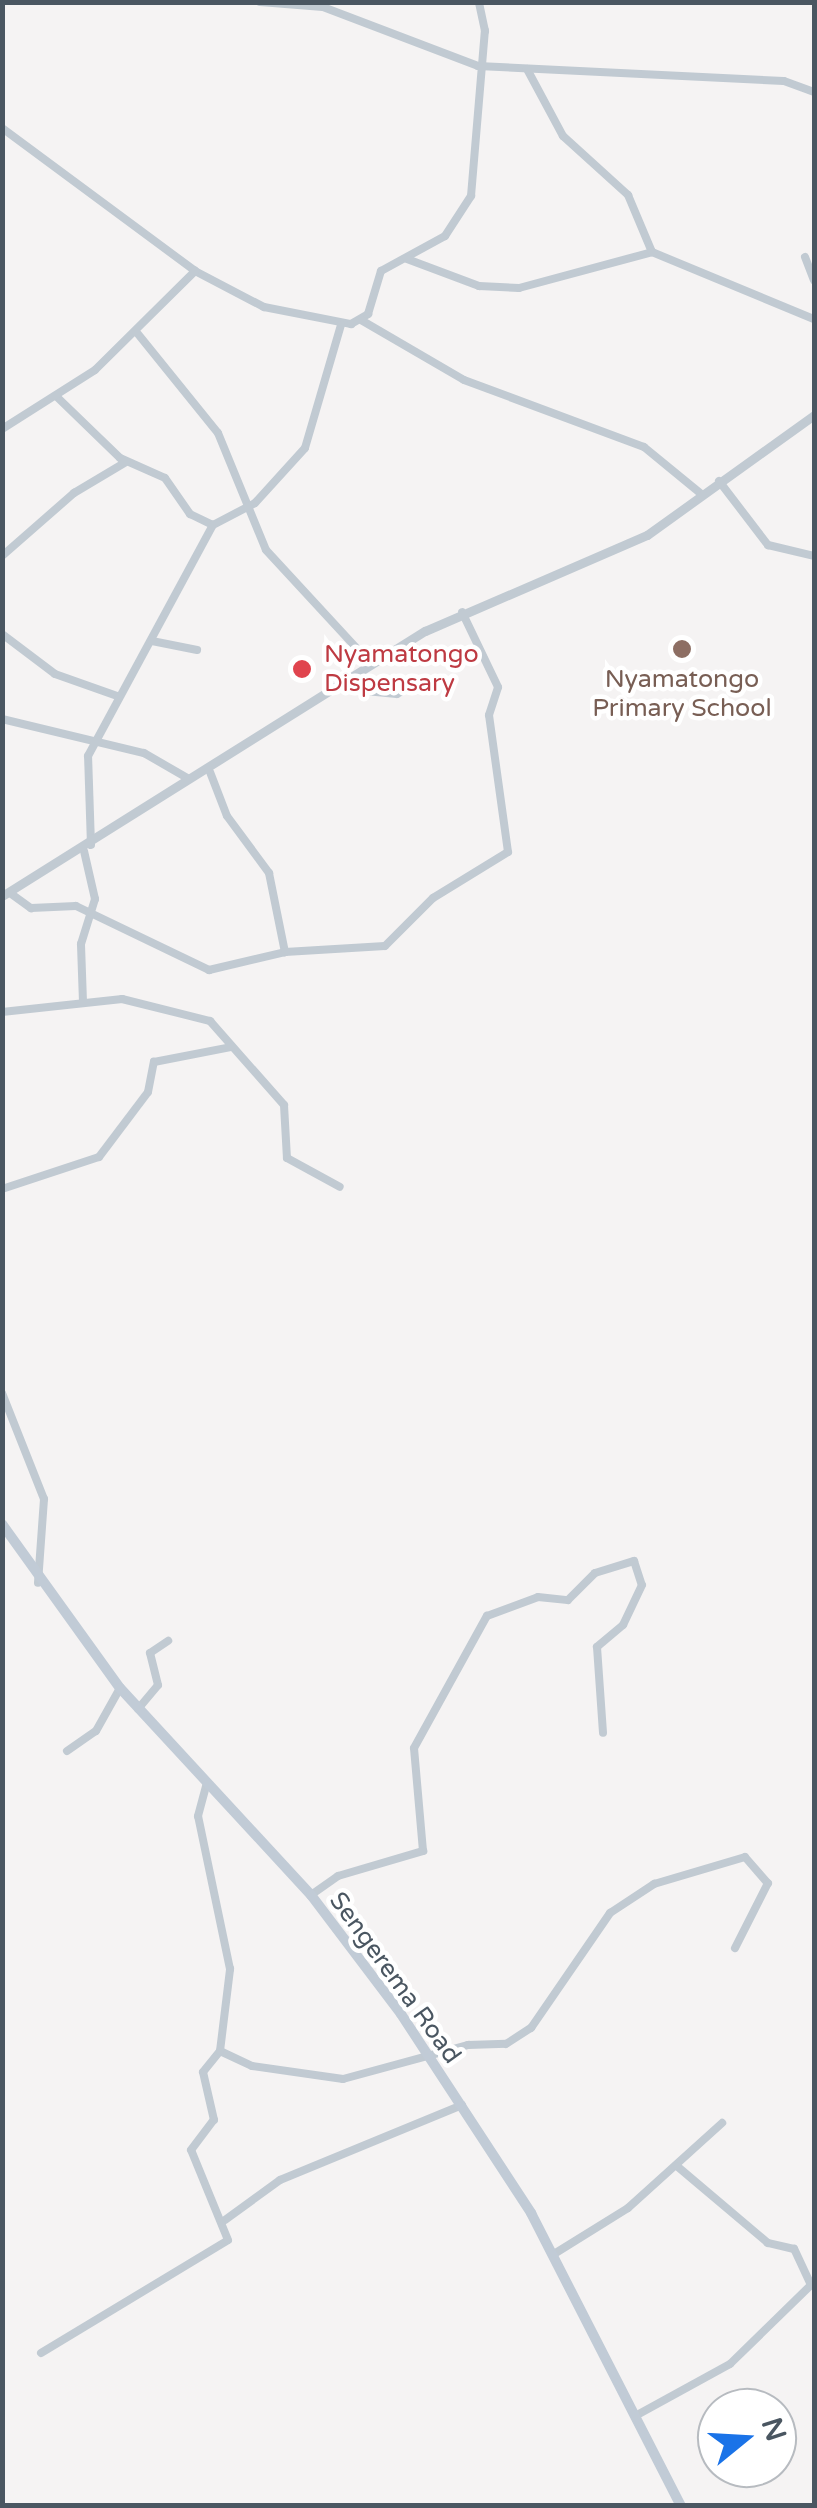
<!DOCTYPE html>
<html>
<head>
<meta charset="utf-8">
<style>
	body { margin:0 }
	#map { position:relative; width:817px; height:2508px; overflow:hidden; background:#f5f3f3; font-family:"Varela Round",sans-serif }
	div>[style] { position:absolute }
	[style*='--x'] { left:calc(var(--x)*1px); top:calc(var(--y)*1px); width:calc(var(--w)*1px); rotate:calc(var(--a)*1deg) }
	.minor>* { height:8px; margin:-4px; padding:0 4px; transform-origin:4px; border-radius:4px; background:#c1cad2 }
	.tertiary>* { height:9px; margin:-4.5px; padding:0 4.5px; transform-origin:4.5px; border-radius:4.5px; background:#c1cad2 }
	.secondary>* { height:10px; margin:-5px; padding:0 5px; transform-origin:5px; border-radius:5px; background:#c1cbd6 }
	.dots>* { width:28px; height:28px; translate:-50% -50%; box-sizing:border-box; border:5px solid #fff; border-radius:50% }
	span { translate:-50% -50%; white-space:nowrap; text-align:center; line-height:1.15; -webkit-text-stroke:9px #fff; paint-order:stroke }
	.health-label { font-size:25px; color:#be3a42 }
	.left { translate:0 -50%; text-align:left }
	.education-label { font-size:25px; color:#785e54 }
	.street-label { font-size:25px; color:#4a5661 }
	.frame { position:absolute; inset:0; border:5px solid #4a5661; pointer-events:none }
	.north { position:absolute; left:697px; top:2388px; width:100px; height:100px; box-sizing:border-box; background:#fff; border:2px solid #b7bbc0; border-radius:50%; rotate:72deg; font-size:28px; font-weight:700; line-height:40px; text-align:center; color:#4a5661 }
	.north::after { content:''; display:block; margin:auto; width:35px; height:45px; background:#1a73e8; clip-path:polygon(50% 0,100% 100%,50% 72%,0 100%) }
</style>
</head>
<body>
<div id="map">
	<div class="minor">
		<div style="--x:260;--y:2;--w:63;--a:4.5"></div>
		<div style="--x:323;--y:7;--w:166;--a:20.8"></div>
		<div style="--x:478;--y:66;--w:306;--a:2.8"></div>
		<div style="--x:784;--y:81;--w:32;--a:20"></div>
		<div style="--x:527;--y:69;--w:76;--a:61.8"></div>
		<div style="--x:563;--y:136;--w:88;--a:42.2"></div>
		<div style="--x:628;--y:195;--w:62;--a:67.2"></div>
		<div style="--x:2;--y:128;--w:240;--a:36.5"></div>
		<div style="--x:195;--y:271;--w:78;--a:27.6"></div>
		<div style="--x:264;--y:307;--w:89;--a:11.1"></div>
		<div style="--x:351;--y:324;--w:20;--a:-30"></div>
		<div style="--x:368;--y:314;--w:45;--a:-73.2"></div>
		<div style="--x:381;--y:271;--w:73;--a:-28.7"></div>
		<div style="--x:445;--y:236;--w:48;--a:-57"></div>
		<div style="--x:471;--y:196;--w:166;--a:-85.2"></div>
		<div style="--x:485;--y:31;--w:30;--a:-102"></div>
		<div style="--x:805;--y:257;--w:25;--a:69"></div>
		<div style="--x:407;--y:259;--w:77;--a:20.6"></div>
		<div style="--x:479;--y:286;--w:40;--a:2.9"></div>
		<div style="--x:519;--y:288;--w:138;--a:-15.1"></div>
		<div style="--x:652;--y:252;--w:175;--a:22.5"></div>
		<div style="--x:361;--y:320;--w:119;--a:30.2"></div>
		<div style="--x:464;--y:380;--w:192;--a:20.4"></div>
		<div style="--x:644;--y:447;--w:72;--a:39.4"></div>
		<div style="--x:138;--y:334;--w:127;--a:51.1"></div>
		<div style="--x:218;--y:433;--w:126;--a:67.7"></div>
		<div style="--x:266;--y:550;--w:156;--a:47.3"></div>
		<div style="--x:57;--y:397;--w:88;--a:44.1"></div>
		<div style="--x:120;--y:458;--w:49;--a:24"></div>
		<div style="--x:165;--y:478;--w:44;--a:55.2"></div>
		<div style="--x:190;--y:514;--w:25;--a:26"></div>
		<div style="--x:2;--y:429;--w:110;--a:-32.4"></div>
		<div style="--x:95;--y:370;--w:141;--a:-44.7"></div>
		<div style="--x:719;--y:481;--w:81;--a:52.6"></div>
		<div style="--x:768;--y:545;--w:47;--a:13.4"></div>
		<div style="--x:2;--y:556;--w:96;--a:-41.2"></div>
		<div style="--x:74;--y:493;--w:61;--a:-30.8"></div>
		<div style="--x:2;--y:634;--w:66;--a:37"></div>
		<div style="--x:55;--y:674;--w:66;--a:19.5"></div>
		<div style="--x:152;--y:641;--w:46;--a:11.3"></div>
		<div style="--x:334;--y:688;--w:63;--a:5.4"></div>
		<div style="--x:397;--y:694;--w:21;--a:-31"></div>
		<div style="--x:2;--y:719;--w:146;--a:13.5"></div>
		<div style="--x:144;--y:753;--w:52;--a:30"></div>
		<div style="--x:210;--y:772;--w:47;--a:68.9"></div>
		<div style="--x:227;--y:816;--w:71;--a:53.6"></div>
		<div style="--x:269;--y:873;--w:81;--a:78.6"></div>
		<div style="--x:91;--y:845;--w:89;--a:-91.9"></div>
		<div style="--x:88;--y:756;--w:263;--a:-61.6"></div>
		<div style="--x:213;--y:525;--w:47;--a:-27.6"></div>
		<div style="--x:255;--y:503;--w:74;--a:-47.7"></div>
		<div style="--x:305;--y:448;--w:128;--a:-73.7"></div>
		<div style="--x:10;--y:893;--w:26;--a:36"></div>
		<div style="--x:31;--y:908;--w:45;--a:-2.5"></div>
		<div style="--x:76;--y:906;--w:148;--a:25.7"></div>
		<div style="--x:209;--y:970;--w:78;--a:-13.3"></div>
		<div style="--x:285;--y:952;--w:100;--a:-3.4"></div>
		<div style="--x:385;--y:946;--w:68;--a:-45"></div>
		<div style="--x:433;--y:898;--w:88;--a:-31.5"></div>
		<div style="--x:508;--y:852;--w:138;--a:-97.9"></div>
		<div style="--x:489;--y:715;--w:29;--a:-72"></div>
		<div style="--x:498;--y:687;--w:83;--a:-115.6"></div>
		<div style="--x:83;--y:1002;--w:58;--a:-92"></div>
		<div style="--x:81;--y:944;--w:47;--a:-72.7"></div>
		<div style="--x:95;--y:899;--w:49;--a:-102.9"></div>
		<div style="--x:2;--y:1012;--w:121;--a:-6.2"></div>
		<div style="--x:122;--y:999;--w:91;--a:14"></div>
		<div style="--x:210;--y:1021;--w:112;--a:48.6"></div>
		<div style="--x:284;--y:1105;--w:53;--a:86.8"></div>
		<div style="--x:287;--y:1158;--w:60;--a:28.7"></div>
		<div style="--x:2;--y:1189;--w:102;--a:-18.3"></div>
		<div style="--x:99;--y:1157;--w:81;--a:-53"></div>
		<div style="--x:148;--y:1092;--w:31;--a:-79"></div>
		<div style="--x:154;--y:1062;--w:78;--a:-11"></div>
		<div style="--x:2;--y:1393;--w:114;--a:68.4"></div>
		<div style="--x:44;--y:1499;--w:84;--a:94.1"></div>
		<div style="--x:138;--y:1709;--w:31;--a:-50"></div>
		<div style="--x:158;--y:1685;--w:33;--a:-104"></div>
		<div style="--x:150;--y:1653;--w:22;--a:-34"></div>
		<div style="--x:67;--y:1751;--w:35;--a:-35"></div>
		<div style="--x:96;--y:1731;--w:49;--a:-60.8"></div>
		<div style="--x:311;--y:1895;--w:33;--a:-35"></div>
		<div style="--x:338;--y:1876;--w:89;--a:-16.4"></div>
		<div style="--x:423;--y:1851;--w:103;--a:-95"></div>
		<div style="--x:414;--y:1748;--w:151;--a:-61.1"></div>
		<div style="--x:487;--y:1616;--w:54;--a:-20.4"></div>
		<div style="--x:538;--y:1597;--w:30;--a:6"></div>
		<div style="--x:568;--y:1600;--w:38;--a:-45"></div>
		<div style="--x:595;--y:1573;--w:41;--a:-17.1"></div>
		<div style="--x:634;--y:1561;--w:25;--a:72"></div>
		<div style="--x:642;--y:1585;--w:44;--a:115.4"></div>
		<div style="--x:623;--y:1625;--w:34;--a:140"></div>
		<div style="--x:597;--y:1647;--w:86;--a:86"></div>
		<div style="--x:220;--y:2051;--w:35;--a:25"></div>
		<div style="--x:252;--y:2066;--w:92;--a:8.1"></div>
		<div style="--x:343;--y:2079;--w:130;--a:-15.2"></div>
		<div style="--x:468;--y:2045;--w:38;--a:-2"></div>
		<div style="--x:506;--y:2044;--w:30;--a:-33"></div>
		<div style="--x:531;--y:2028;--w:140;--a:-55.5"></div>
		<div style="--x:610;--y:1913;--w:53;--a:-33.4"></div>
		<div style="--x:654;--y:1884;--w:95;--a:-16.5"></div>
		<div style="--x:745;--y:1857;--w:35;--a:49"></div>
		<div style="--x:768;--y:1883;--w:73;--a:116.9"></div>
		<div style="--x:225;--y:2220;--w:68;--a:-36"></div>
		<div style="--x:280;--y:2180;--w:197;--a:-22.4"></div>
		<div style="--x:554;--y:2254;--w:87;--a:-31.9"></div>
		<div style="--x:628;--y:2208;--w:127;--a:-42.1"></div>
		<div style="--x:41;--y:2353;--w:218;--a:-31.1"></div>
		<div style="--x:228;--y:2240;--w:97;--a:-112.3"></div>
		<div style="--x:191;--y:2150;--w:38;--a:-53"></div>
		<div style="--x:214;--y:2120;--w:49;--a:-102.9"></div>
		<div style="--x:203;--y:2072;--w:27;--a:-51"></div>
		<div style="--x:220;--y:2051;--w:83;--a:-83"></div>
		<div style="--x:230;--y:1969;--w:156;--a:-101.8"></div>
		<div style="--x:198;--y:1816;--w:35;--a:-75"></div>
		<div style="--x:637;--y:2415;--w:106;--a:-28.7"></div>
		<div style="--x:730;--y:2364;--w:113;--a:-44.3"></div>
		<div style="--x:811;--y:2285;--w:40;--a:-115"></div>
		<div style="--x:794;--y:2249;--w:27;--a:-167"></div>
		<div style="--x:768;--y:2243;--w:118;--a:-139.8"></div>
	</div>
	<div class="tertiary">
		<div style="--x:2;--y:896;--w:499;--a:-32.1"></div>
		<div style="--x:425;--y:631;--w:242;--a:-23.4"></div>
		<div style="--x:647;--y:535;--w:206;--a:-35.7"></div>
	</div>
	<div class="secondary">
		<div style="--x:2;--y:1524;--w:202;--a:54.3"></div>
		<div style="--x:120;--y:1688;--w:282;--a:47.3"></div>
		<div style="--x:311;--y:1895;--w:149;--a:52.9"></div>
		<div style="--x:401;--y:2014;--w:238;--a:56.8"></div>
		<div style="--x:531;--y:2213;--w:329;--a:62.9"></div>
	</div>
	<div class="dots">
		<div style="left:682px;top:649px;background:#8d6e63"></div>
		<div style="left:302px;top:669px;background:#e0444e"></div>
	</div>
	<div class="health-label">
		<span class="left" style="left:324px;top:669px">Nyamatongo<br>Dispensary</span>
	</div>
	<div class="education-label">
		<span style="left:682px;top:694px">Nyamatongo<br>Primary School</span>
	</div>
	<div class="street-label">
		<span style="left:395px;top:1978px;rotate:54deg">Sengerema Road</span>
	</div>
	<div class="frame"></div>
	<div class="north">N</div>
</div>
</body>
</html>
